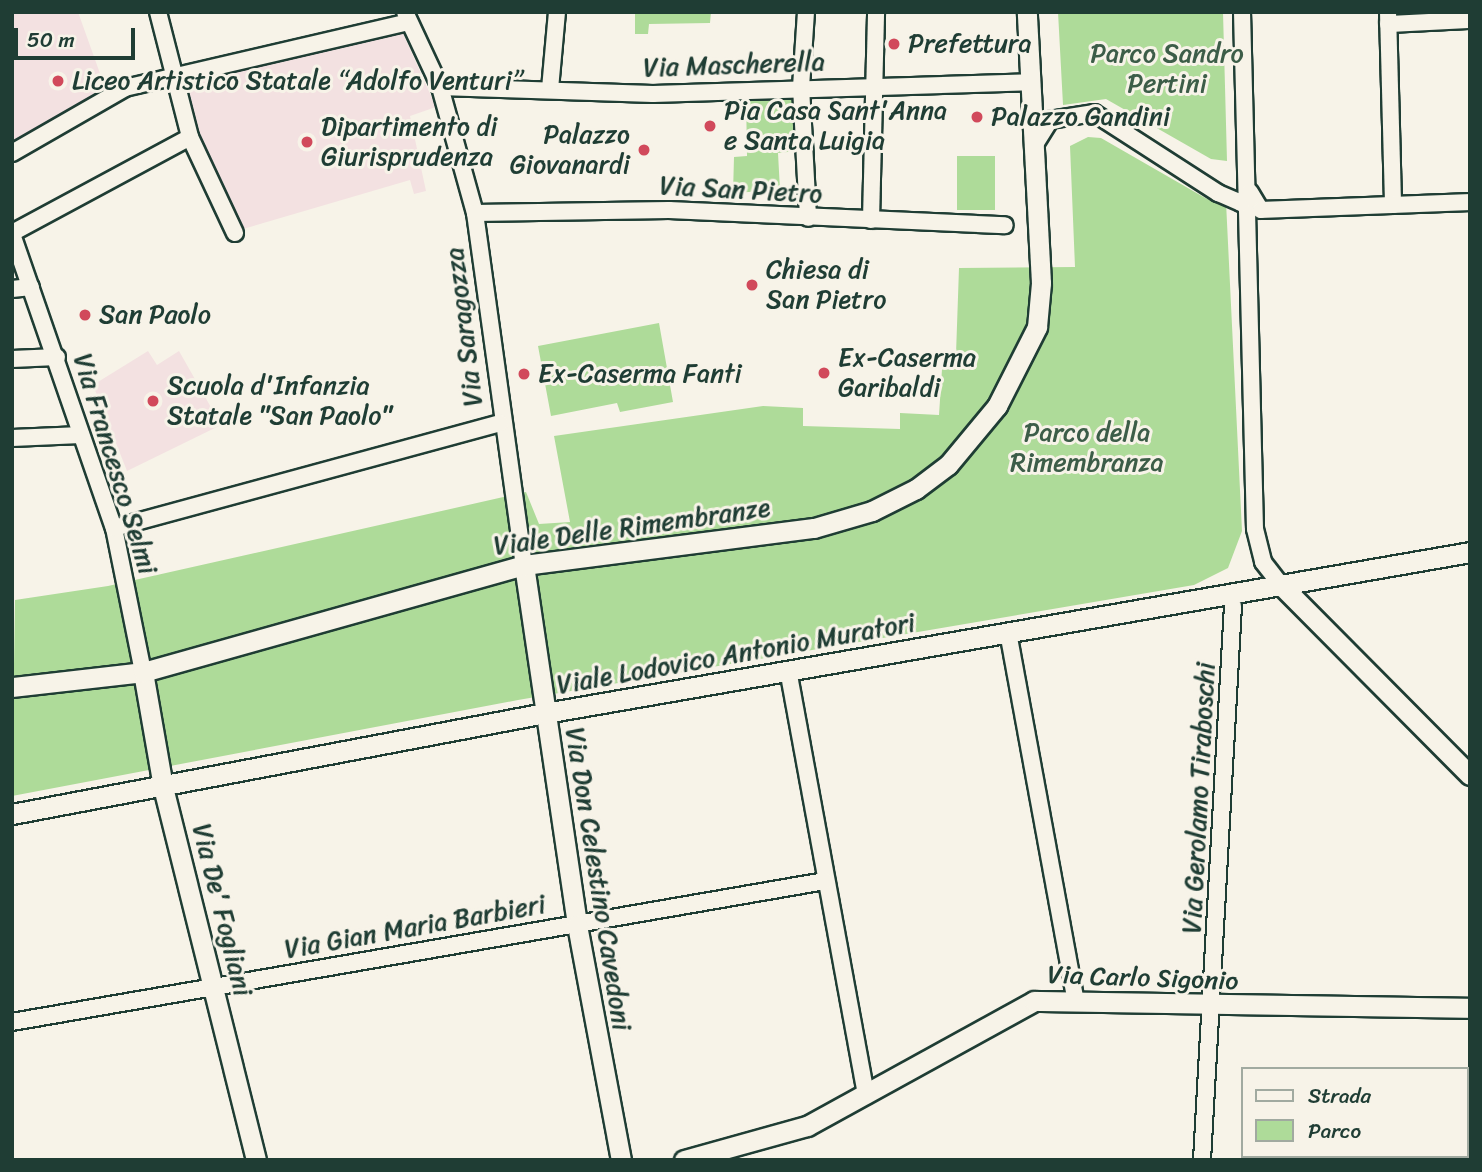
<!DOCTYPE html>
<html>
<head>
<meta charset="utf-8">
<style>
	body { margin:0 }
	#map { position:relative; width:1482px; height:1172px; overflow:hidden; background:#f7f3e8; font-family:Sriracha,sans-serif }
	div>[style] { position:absolute }
	[style*='--x'] { left:calc(var(--x)*1px); top:calc(var(--y)*1px); width:calc(var(--w)*1px); rotate:calc(var(--a)*1deg) }
	.built>* { inset:0; background:#f3e1e1 }
	.green>* { inset:0; background:#aedb99; transform-origin:0 0 }
	.roads { filter:drop-shadow(2px 0 #1f3d34) drop-shadow(-2px 0 #1f3d34) drop-shadow(0 2px #1f3d34) drop-shadow(0 -2px #1f3d34) }
	.minor>* { height:16px; margin:-8px; padding:0 8px; transform-origin:8px; border-radius:8px; background:#f7f3e8 }
	.tertiary>* { height:19px; margin:-9.5px; padding:0 9.5px; transform-origin:9.5px; border-radius:9.5px; background:#f7f3e8 }
	.dots>* { width:19px; height:19px; translate:-50% -50%; box-sizing:border-box; border:4px solid #f7f3e8; border-radius:50% }
	span { translate:-50% -50%; white-space:nowrap; text-align:center; line-height:1.15; -webkit-text-stroke:6px #f7f3e8; paint-order:stroke }
	.poi-label { font-size:26px; color:#1f3d34 }
	.left { translate:0 -50%; text-align:left }
	.right { translate:-100% -50%; text-align:right }
	.park-label { font-size:26px; color:#3c5d48 }
	.street-label { font-size:26px; color:#1f3d34 }
	.frame { position:absolute; inset:0; border:14px solid #1f3d34; pointer-events:none }
	.legend { position:absolute; left:1241px; top:1067px; width:228px; height:91px; box-sizing:border-box; background:#f7f3e8; border:2px solid #a1aaa0; margin:0; padding:9px 12px; list-style:none; font-size:21px; color:#1f3d34 }
	.legend li { display:flex; align-items:center; gap:14px; height:35px }
	.legend b { width:35px; border:2px solid #a1aaa0 }
	.scale { position:absolute; left:14px; top:28px; width:121px; height:32px; box-sizing:border-box; border:4px solid #1f3d34; border-top:0; padding-left:9px; font-size:21px; line-height:24px; white-space:nowrap; color:#1f3d34; -webkit-text-stroke:5px #f7f3e8; paint-order:stroke }
</style>
</head>
<body>
<div id="map">
	<div class="built">
		<div style="clip-path:polygon(12px 12px,78px 12px,107px 93px,12px 147px)"></div>
		<div style="clip-path:polygon(401px 29px,436px 107px,410px 116px,426px 191px,414px 194px,410px 180px,243px 229px,216px 189px,178px 79px)"></div>
		<div style="clip-path:polygon(148px 351px,157px 365px,179px 351px,221px 425px,127px 471px,93px 385px)"></div>
	</div>
	<div class="green">
		<div style="clip-path:polygon(635px 12px,711px 12px,710px 23px,649px 24px,648px 34px,635px 34px)"></div>
		<div style="clip-path:polygon(1058px 12px,1223px 12px,1227px 161px,1211px 159px,1106px 99px,1063px 105px)"></div>
		<div style="clip-path:polygon(793px 93px,797px 151px,778px 153px,780px 190px,733px 193px,734px 157px,747px 156px,746px 95px)"></div>
		<div style="clip-path:polygon(1088px 137px,1101px 138px,1207px 199px,1226px 202px,1242px 531px,1228px 568px,1194px 585px,518px 700px,12px 796px,15px 600px,108px 586px,526px 492px,539px 524px,570px 522px,554px 436px,763px 406px,803px 408px,803px 426px,900px 429px,900px 413px,939px 415px,943px 354px,956px 354px,959px 268px,1075px 267px,1070px 146px)"></div>
		<div style="left:957px;top:156px;width:38px;height:54px"></div>
		<div style="clip-path:polygon(659px 323px,673px 402px,620px 412px,617px 403px,551px 416px,538px 346px)"></div>
	</div>
	<div class="roads">
		<div class="minor">
			<div style="--x:158;--y:12;--w:129;--a:75.6"></div>
			<div style="--x:190;--y:137;--w:106;--a:64.9"></div>
			<div style="--x:405;--y:12;--w:83;--a:65"></div>
			<div style="--x:440;--y:87;--w:131;--a:74.5"></div>
			<div style="--x:475;--y:213;--w:355;--a:82.1"></div>
			<div style="--x:806;--y:12;--w:75;--a:93.8"></div>
			<div style="--x:801;--y:87;--w:131;--a:86.9"></div>
			<div style="--x:1242;--y:12;--w:517;--a:88.56"></div>
			<div style="--x:1255;--y:529;--w:34;--a:76"></div>
			<div style="--x:1263;--y:562;--w:29;--a:52"></div>
			<div style="--x:1388;--y:12;--w:193;--a:88.5"></div>
			<div style="--x:1388;--y:24;--w:82;--a:-2.8"></div>
			<div style="--x:440;--y:87;--w:213;--a:1.9"></div>
			<div style="--x:653;--y:94;--w:377;--a:-1.8"></div>
			<div style="--x:550;--y:89;--w:77;--a:-84.8"></div>
			<div style="--x:1034;--y:146;--w:31;--a:-58"></div>
			<div style="--x:1050;--y:120;--w:45;--a:-9"></div>
			<div style="--x:1094;--y:113;--w:148;--a:32.8"></div>
			<div style="--x:1218;--y:193;--w:25;--a:23"></div>
			<div style="--x:1241;--y:203;--w:13;--a:-51"></div>
			<div style="--x:12;--y:153;--w:130;--a:-29.9"></div>
			<div style="--x:125;--y:88;--w:291;--a:-13.1"></div>
			<div style="--x:1250;--y:192;--w:21;--a:59"></div>
			<div style="--x:1261;--y:210;--w:209;--a:-2.2"></div>
			<div style="--x:475;--y:213;--w:194;--a:-0.9"></div>
			<div style="--x:669;--y:210;--w:336;--a:2.6"></div>
			<div style="--x:871;--y:220;--w:208;--a:-88.6"></div>
			<div style="--x:12;--y:233;--w:202;--a:-28.3"></div>
			<div style="--x:12;--y:234;--w:311;--a:70.9"></div>
			<div style="--x:114;--y:528;--w:147;--a:78.6"></div>
			<div style="--x:12;--y:289;--w:19;--a:-6"></div>
			<div style="--x:12;--y:359;--w:45;--a:-2.5"></div>
			<div style="--x:12;--y:438;--w:69;--a:-2.5"></div>
			<div style="--x:114;--y:528;--w:400;--a:-15.2"></div>
			<div style="--x:1008;--y:632;--w:376;--a:79.6"></div>
			<div style="--x:789;--y:675;--w:427;--a:79.6"></div>
			<div style="--x:12;--y:1022;--w:825;--a:-9.84"></div>
			<div style="--x:1202;--y:1160;--w:555;--a:-86.8"></div>
		</div>
		<div class="tertiary">
			<div style="--x:524;--y:565;--w:364;--a:81.6"></div>
			<div style="--x:577;--y:925;--w:239;--a:79.4"></div>
			<div style="--x:1281;--y:585;--w:268;--a:45.2"></div>
			<div style="--x:143;--y:672;--w:117;--a:80.1"></div>
			<div style="--x:163;--y:787;--w:384;--a:76"></div>
			<div style="--x:12;--y:687;--w:132;--a:-6.5"></div>
			<div style="--x:143;--y:672;--w:396;--a:-15.7"></div>
			<div style="--x:524;--y:565;--w:292;--a:-7.3"></div>
			<div style="--x:814;--y:528;--w:60;--a:-16.3"></div>
			<div style="--x:872;--y:511;--w:49;--a:-26.6"></div>
			<div style="--x:916;--y:489;--w:40;--a:-37"></div>
			<div style="--x:948;--y:465;--w:77;--a:-50.3"></div>
			<div style="--x:997;--y:406;--w:89;--a:-63.1"></div>
			<div style="--x:1037;--y:327;--w:44;--a:-84.8"></div>
			<div style="--x:1041;--y:283;--w:271;--a:-93"></div>
			<div style="--x:12;--y:814;--w:542;--a:-10.73"></div>
			<div style="--x:545;--y:713;--w:939;--a:-9.87"></div>
			<div style="--x:684;--y:1160;--w:128;--a:-15.5"></div>
			<div style="--x:807;--y:1126;--w:259;--a:-28.8"></div>
			<div style="--x:1034;--y:1001;--w:436;--a:0.9"></div>
		</div>
	</div>
	<div class="dots">
		<div style="left:894px;top:44px;background:#d1495b"></div>
		<div style="left:58px;top:81px;background:#d1495b"></div>
		<div style="left:977px;top:117px;background:#d1495b"></div>
		<div style="left:710px;top:126px;background:#d1495b"></div>
		<div style="left:307px;top:142px;background:#d1495b"></div>
		<div style="left:644px;top:150px;background:#d1495b"></div>
		<div style="left:752px;top:285px;background:#d1495b"></div>
		<div style="left:85px;top:315px;background:#d1495b"></div>
		<div style="left:824px;top:373px;background:#d1495b"></div>
		<div style="left:524px;top:374px;background:#d1495b"></div>
		<div style="left:153px;top:401px;background:#d1495b"></div>
	</div>
	<div class="poi-label">
		<span class="left" style="left:908px;top:44px">Prefettura</span>
		<span class="left" style="left:72px;top:81px">Liceo Artistico Statale “Adolfo Venturi”</span>
		<span class="left" style="left:724px;top:126px">Pia Casa Sant'Anna<br>e Santa Luigia</span>
		<span class="left" style="left:991px;top:117px">Palazzo Gandini</span>
		<span class="left" style="left:321px;top:142px">Dipartimento di<br>Giurisprudenza</span>
		<span class="right" style="left:630px;top:150px">Palazzo<br>Giovanardi</span>
		<span class="left" style="left:766px;top:285px">Chiesa di<br>San Pietro</span>
		<span class="left" style="left:99px;top:315px">San Paolo</span>
		<span class="left" style="left:838px;top:373px">Ex-Caserma<br>Garibaldi</span>
		<span class="left" style="left:538px;top:374px">Ex-Caserma Fanti</span>
		<span class="left" style="left:167px;top:401px">Scuola d'Infanzia<br>Statale "San Paolo"</span>
	</div>
	<div class="park-label">
		<span style="left:1167px;top:69px">Parco Sandro<br>Pertini</span>
		<span style="left:1087px;top:448px">Parco della<br>Rimembranza</span>
	</div>
	<div class="street-label">
		<span style="left:734px;top:65px;rotate:-2deg">Via Mascherella</span>
		<span style="left:741px;top:190px;rotate:3deg">Via San Pietro</span>
		<span style="left:464px;top:327px;rotate:-97deg">Via Saragozza</span>
		<span style="left:115px;top:464px;rotate:73deg">Via Francesco Selmi</span>
		<span style="left:632px;top:527px;rotate:-8deg">Viale Delle Rimembranze</span>
		<span style="left:736px;top:654px;rotate:-10deg">Viale Lodovico Antonio Muratori</span>
		<span style="left:1199px;top:798px;rotate:-87deg">Via Gerolamo Tiraboschi</span>
		<span style="left:598px;top:879px;rotate:81deg">Via Don Celestino Cavedoni</span>
		<span style="left:222px;top:910px;rotate:76deg">Via De' Fogliani</span>
		<span style="left:415px;top:927px;rotate:-10deg">Via Gian Maria Barbieri</span>
		<span style="left:1143px;top:978px;rotate:2deg">Via Carlo Sigonio</span>
	</div>
	<div class="frame"></div>
	<ul class="legend">
	<li><b style="height:9px;background:#f7f3e8"></b>Strada</li>
	<li><b style="height:19px;background:#aedb99"></b>Parco</li>
	</ul>
	<div class="scale">50 m</div>
</div>
</body>
</html>
